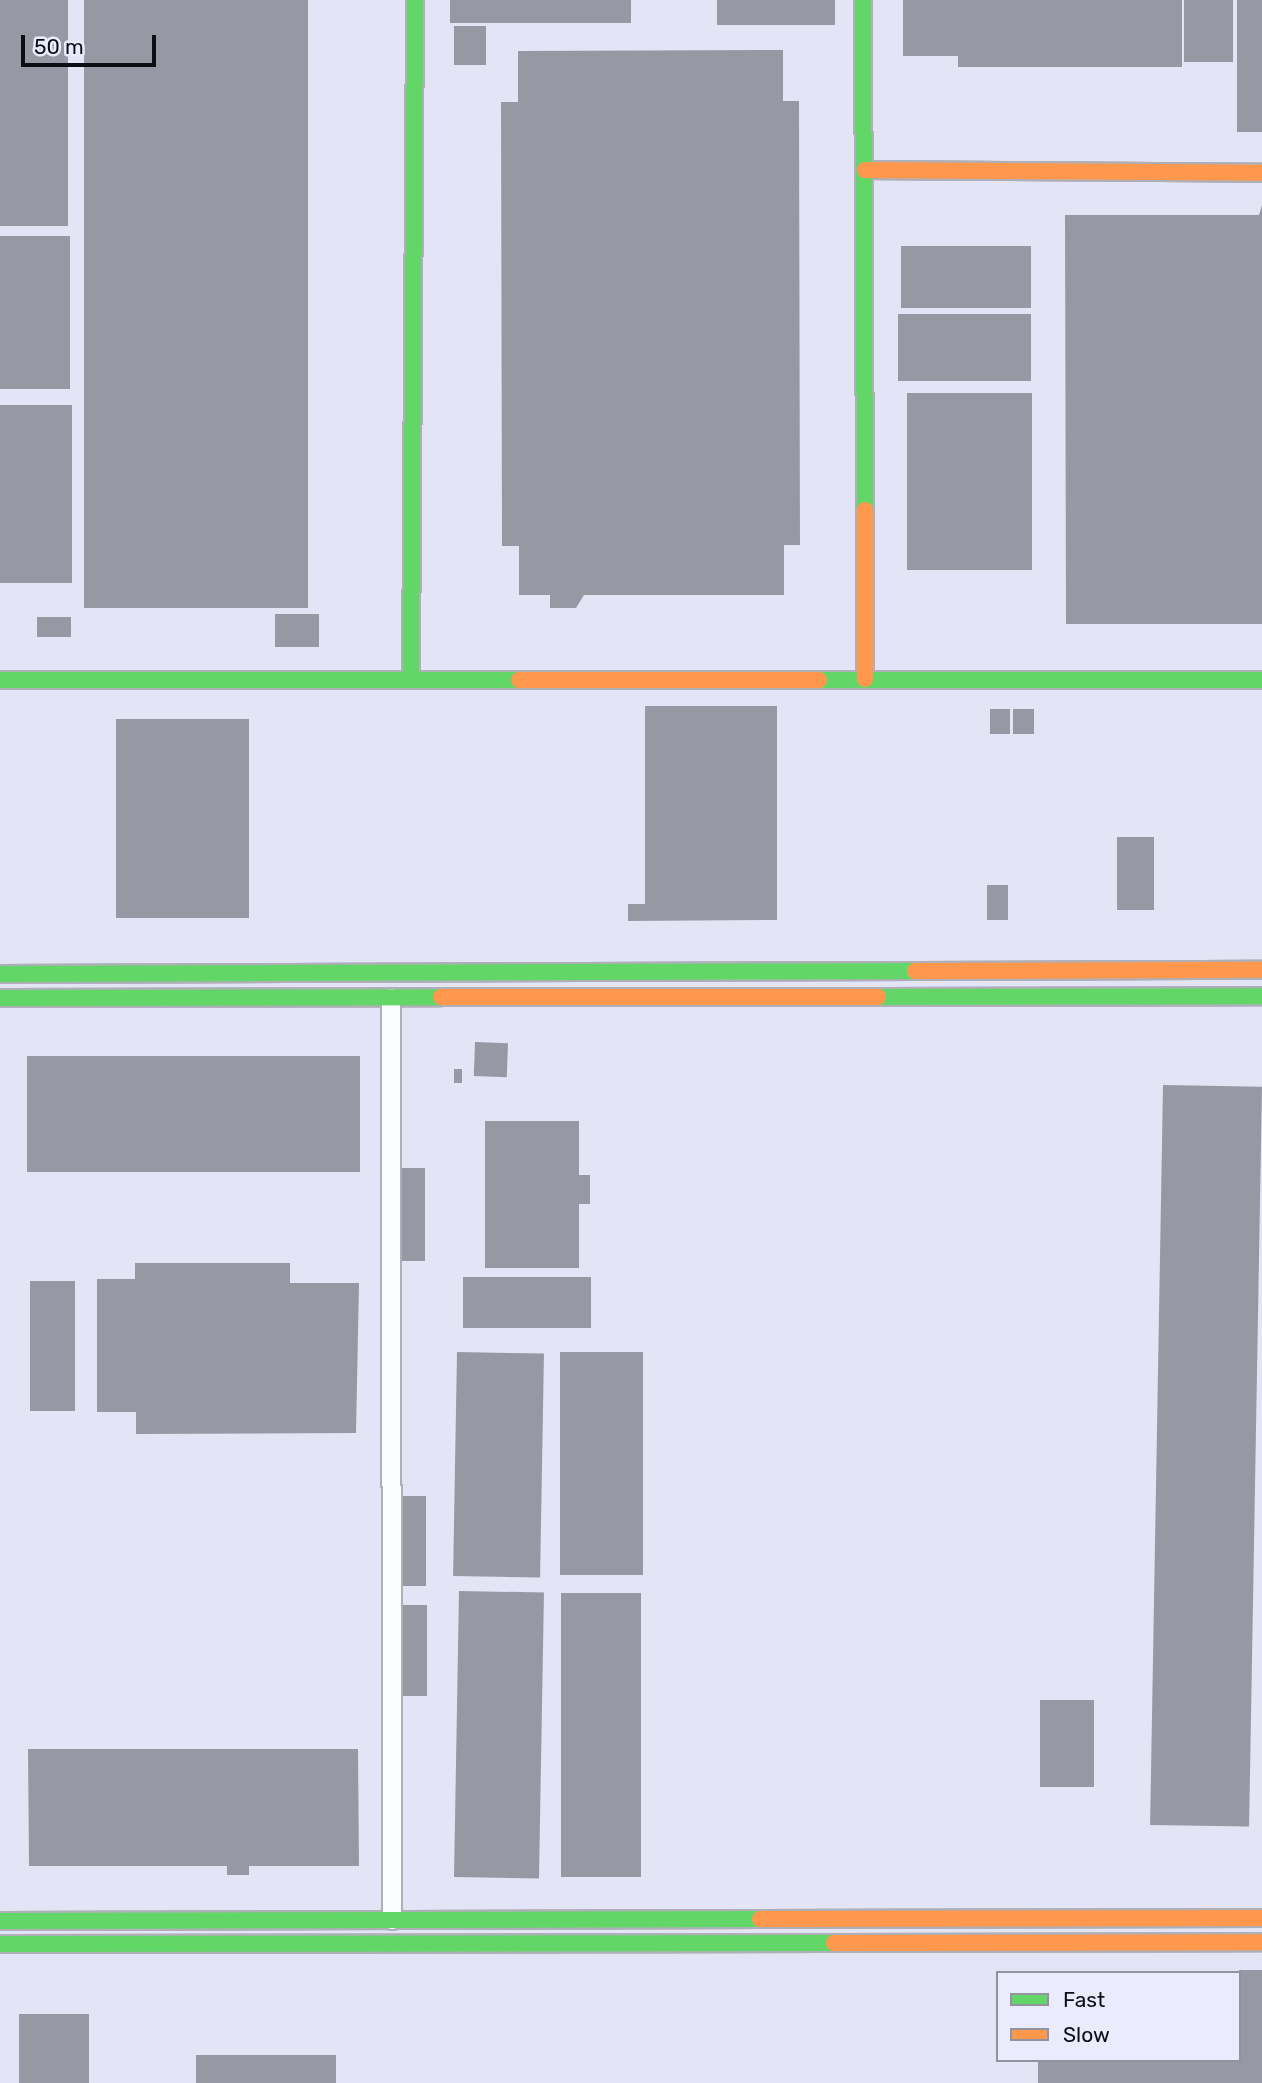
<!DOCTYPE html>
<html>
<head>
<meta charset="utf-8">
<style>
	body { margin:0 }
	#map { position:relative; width:1262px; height:2083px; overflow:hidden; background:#eeeff9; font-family:Rubik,sans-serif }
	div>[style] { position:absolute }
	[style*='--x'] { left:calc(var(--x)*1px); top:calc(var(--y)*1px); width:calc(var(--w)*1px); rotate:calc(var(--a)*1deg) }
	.built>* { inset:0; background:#e3e4f5 }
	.building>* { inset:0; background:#9898a5; transform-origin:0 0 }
	.roads { filter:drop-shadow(2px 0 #afafb8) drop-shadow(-2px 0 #afafb8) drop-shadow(0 2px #afafb8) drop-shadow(0 -2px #afafb8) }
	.street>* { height:18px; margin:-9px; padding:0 9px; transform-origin:9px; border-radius:9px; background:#fcfdfe }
	.fast>* { height:16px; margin:-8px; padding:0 8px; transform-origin:8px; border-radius:8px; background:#63d668 }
	.slow>* { height:16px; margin:-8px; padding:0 8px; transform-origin:8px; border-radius:8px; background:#ff974d }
	span { translate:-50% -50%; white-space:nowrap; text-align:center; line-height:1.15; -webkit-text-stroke:7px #eaebfd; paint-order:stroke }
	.legend { position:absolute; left:996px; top:1971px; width:245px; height:91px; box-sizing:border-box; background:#eaebfd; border:2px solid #9292a0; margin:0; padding:9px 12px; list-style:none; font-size:21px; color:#0d0d14 }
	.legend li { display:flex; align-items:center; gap:14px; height:35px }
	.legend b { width:35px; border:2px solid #9292a0 }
	.scale { position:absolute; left:21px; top:35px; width:135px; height:32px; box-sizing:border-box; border:4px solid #0d0d14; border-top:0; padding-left:9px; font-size:21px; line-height:24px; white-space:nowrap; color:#0d0d14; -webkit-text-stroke:5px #eaebfd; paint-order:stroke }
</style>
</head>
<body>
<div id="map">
	<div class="built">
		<div style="clip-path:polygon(evenodd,0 0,1262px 0,1262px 2083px,0 2083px,0 0,998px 1973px,1239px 1973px,1239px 2060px,998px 2060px,998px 1973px)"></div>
	</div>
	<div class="building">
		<div style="left:0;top:0;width:68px;height:226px"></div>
		<div style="left:308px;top:0;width:608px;height:224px;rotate:90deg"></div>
		<div style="left:450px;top:0;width:181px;height:23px"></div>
		<div style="left:717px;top:0;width:118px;height:25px"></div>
		<div style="clip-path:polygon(903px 0,1182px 0,1182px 67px,958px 67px,958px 56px,903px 56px)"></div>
		<div style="left:1184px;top:0;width:49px;height:62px"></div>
		<div style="left:1237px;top:0;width:25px;height:132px"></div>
		<div style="left:454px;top:26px;width:32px;height:39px"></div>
		<div style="clip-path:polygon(783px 50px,783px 101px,799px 101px,800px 545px,784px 545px,784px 595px,584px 595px,576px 608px,550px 608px,550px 595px,519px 595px,519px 546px,502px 546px,501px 102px,518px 102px,518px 51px)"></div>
		<div style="clip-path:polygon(1262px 205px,1262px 624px,1066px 624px,1065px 215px,1259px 215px)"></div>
		<div style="left:0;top:236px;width:70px;height:153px"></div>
		<div style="left:1031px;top:246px;width:62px;height:130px;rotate:90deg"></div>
		<div style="left:898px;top:314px;width:133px;height:67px"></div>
		<div style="left:907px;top:393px;width:125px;height:177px"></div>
		<div style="left:72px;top:405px;width:178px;height:72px;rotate:90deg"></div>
		<div style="left:275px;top:614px;width:44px;height:33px"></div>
		<div style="left:37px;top:617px;width:34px;height:20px"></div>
		<div style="clip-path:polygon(645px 706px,777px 706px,777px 920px,628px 921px,628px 904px,645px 904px)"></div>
		<div style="left:990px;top:709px;width:20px;height:25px"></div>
		<div style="left:1013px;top:709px;width:21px;height:25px"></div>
		<div style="left:249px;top:719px;width:199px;height:133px;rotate:90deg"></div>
		<div style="left:1117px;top:837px;width:37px;height:73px"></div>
		<div style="left:987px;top:885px;width:21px;height:35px"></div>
		<div style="left:475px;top:1042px;width:33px;height:34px;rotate:2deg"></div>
		<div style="left:27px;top:1056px;width:333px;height:116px"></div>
		<div style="left:454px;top:1069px;width:8px;height:14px"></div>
		<div style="left:1163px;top:1085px;width:99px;height:740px;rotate:1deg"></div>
		<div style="clip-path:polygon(485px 1121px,579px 1121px,579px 1175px,590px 1175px,590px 1204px,579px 1204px,579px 1268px,485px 1268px)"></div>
		<div style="left:398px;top:1168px;width:27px;height:93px"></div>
		<div style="clip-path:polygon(135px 1263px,290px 1263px,290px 1283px,359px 1283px,356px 1433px,136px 1434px,136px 1412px,97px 1412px,97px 1279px,135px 1279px)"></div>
		<div style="left:463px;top:1277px;width:128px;height:51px"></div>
		<div style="left:30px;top:1281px;width:45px;height:130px"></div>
		<div style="left:457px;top:1352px;width:87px;height:224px;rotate:1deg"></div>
		<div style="left:560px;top:1352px;width:83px;height:223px"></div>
		<div style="left:402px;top:1496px;width:24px;height:90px"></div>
		<div style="left:459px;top:1591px;width:85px;height:286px;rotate:1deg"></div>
		<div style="left:561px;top:1593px;width:80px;height:284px"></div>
		<div style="left:401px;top:1605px;width:26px;height:91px"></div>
		<div style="left:1040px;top:1700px;width:54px;height:87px"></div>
		<div style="clip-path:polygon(28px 1749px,358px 1749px,359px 1866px,249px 1866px,249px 1875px,227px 1875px,227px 1866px,29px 1866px)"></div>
		<div style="clip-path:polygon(1262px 1970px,1262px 2083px,1038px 2083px,1038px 2060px,1239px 2060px,1239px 1970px)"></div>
		<div style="left:19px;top:2014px;width:70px;height:69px"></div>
		<div style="left:196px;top:2055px;width:140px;height:28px"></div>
	</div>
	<div class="roads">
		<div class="street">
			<div style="--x:391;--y:998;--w:922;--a:89.94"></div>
		</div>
		<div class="fast">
			<div style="--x:863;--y:0;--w:510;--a:89.78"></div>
			<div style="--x:411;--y:679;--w:679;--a:-89.66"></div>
			<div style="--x:0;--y:680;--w:519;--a:0"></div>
			<div style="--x:819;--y:680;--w:443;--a:0"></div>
			<div style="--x:0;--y:974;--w:915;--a:-0.19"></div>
			<div style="--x:878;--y:997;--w:384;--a:-0.1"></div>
			<div style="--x:0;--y:998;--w:441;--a:-0.1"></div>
			<div style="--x:0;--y:1921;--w:760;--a:-0.15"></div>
			<div style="--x:0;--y:1944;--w:834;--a:-0.07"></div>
		</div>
		<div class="slow">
			<div style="--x:865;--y:170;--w:397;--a:0.4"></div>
			<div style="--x:865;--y:510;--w:169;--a:90"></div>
			<div style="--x:519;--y:680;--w:300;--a:0"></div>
			<div style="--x:915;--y:971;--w:347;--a:-0.2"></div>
			<div style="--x:441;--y:997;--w:437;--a:0"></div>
			<div style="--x:760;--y:1919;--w:502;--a:-0.11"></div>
			<div style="--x:834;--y:1943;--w:428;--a:-0.1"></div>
		</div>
	</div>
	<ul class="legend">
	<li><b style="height:9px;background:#63d668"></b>Fast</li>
	<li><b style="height:9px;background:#ff974d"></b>Slow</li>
	</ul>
	<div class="scale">50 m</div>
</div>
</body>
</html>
